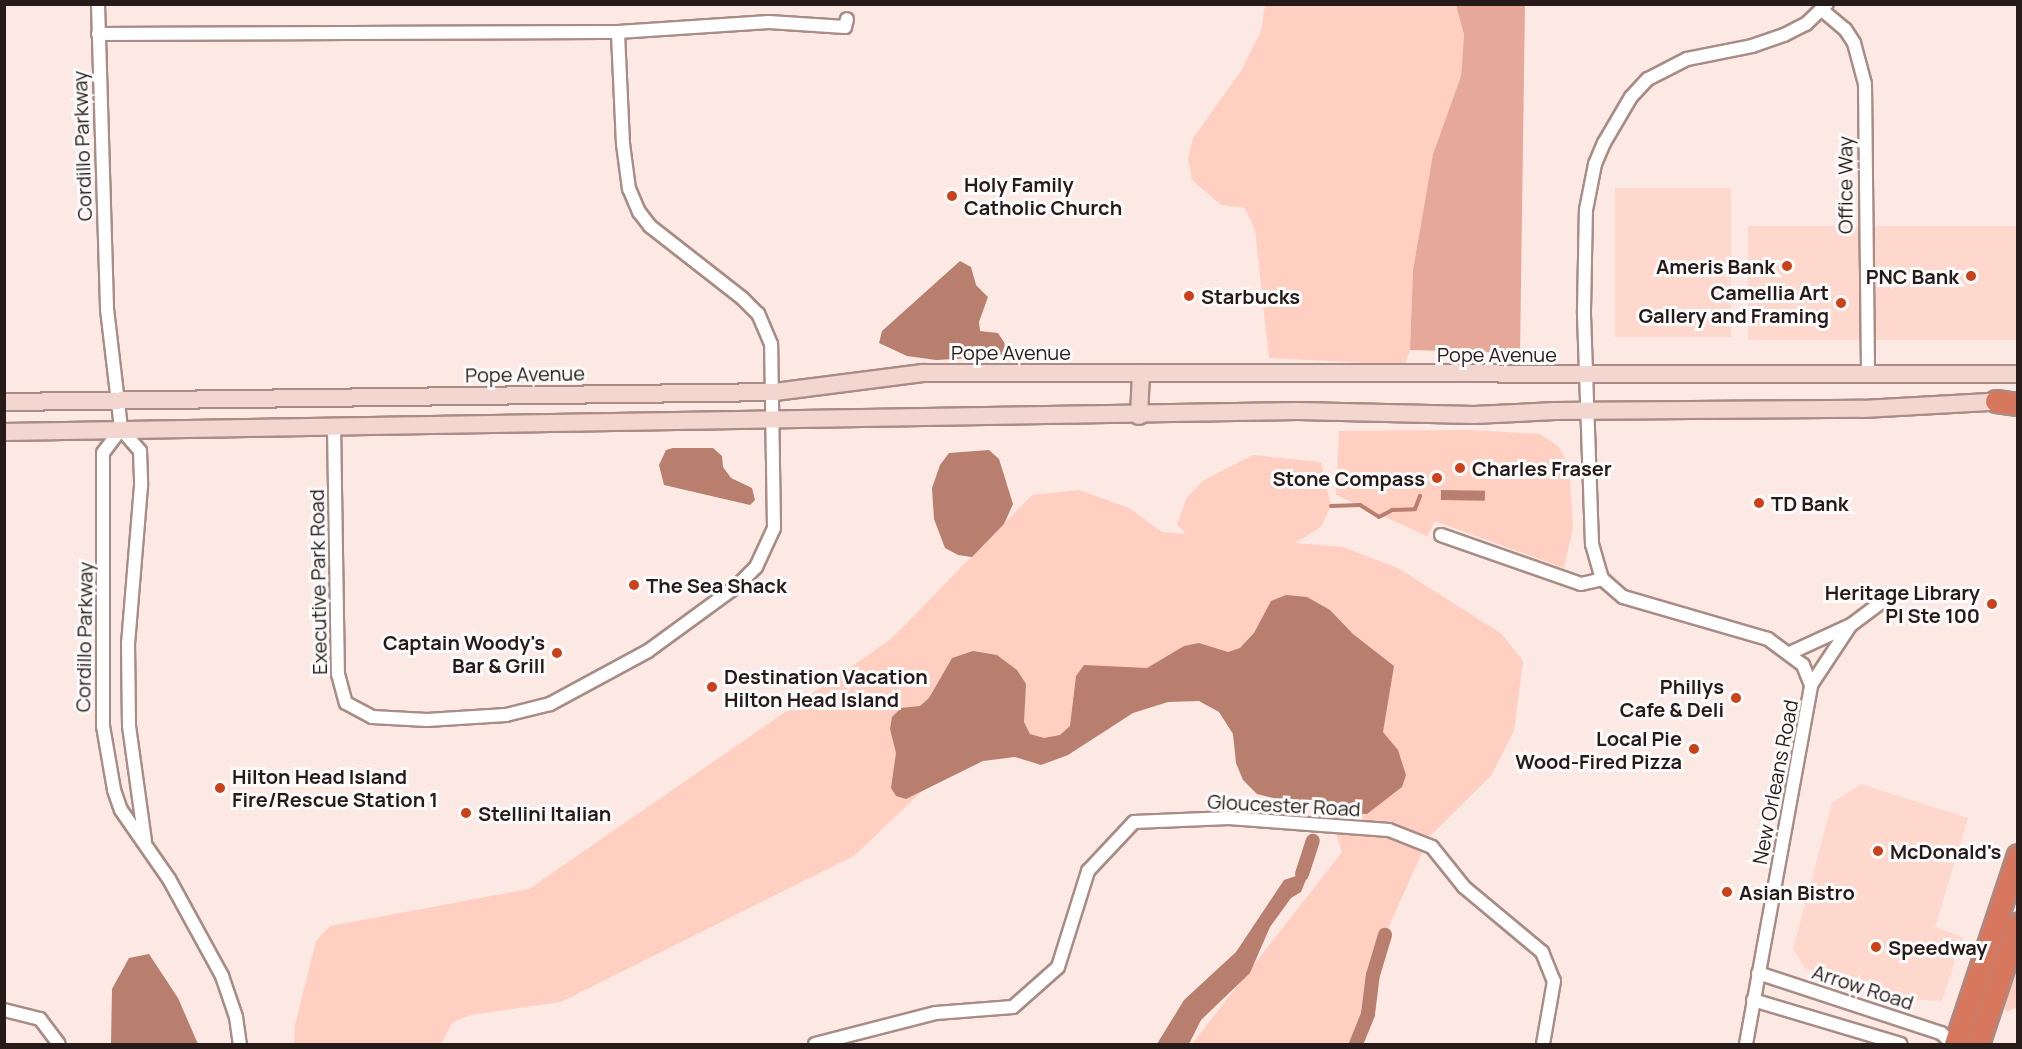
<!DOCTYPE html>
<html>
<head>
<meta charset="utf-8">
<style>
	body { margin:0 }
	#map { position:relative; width:2022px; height:1049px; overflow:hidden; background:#fce9e4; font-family:Manrope,sans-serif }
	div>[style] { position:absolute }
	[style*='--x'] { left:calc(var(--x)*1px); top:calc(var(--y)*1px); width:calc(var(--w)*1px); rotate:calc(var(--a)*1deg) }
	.built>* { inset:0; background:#fed7cd; transform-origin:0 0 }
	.green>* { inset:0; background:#ffcfc2 }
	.forest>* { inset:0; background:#e6a999 }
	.water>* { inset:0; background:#b87e6e; transform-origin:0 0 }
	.stream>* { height:4px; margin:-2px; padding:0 2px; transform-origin:2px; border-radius:2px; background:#b87e6e }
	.canal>* { height:14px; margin:-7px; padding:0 7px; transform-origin:7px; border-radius:7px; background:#b87e6e }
	.roads { filter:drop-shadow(2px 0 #a88c85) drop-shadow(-2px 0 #a88c85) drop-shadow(0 2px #a88c85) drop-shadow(0 -2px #a88c85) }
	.street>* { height:12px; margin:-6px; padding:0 6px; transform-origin:6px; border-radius:6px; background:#fff }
	.secondary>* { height:16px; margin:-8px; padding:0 8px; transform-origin:8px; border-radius:8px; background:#f3d6cf }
	.highway>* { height:21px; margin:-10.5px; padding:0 10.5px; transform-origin:10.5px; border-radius:10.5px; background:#d6775e }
	.dots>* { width:16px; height:16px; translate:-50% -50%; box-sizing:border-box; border:3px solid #fbfbfb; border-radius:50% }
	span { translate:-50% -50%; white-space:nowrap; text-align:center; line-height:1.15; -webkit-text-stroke:6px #fbfbfb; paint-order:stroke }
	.street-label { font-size:20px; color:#261b19 }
	.poi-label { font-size:20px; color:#261b19; font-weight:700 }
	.left { translate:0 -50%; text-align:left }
	.right { translate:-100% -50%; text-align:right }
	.frame { position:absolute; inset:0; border:6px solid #261b19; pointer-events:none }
</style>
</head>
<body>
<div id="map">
	<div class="built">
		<div style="left:1615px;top:188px;width:116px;height:149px"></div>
		<div style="left:2017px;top:226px;width:114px;height:269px;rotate:90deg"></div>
		<div style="clip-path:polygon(1861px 784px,1968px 818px,1935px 927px,1963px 937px,1942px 1001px,1889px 998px,1805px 968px,1793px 949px,1832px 803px)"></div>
	</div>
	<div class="green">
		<div style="clip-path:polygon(1265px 5px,1456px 5px,1464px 35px,1461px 76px,1433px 154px,1413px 270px,1410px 350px,1405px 365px,1269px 358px,1255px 230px,1245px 208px,1221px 205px,1192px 180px,1188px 158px,1193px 138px,1241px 71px,1261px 31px)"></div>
		<div style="clip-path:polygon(1468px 430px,1540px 434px,1559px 447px,1569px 467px,1573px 527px,1564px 568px,1435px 521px,1427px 536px,1336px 495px,1339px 431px)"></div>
		<div style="clip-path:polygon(1253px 455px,1321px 462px,1331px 506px,1321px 527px,1295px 543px,1343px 547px,1398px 568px,1502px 634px,1523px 661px,1514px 731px,1491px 776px,1429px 837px,1385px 935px,1373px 975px,1368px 1014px,1356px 1044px,1192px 1044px,1342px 852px,1329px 812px,1203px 669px,1056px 752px,983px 733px,854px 856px,561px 1002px,470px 1015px,452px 1023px,441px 1044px,294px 1044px,295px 1025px,316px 941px,330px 926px,529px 889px,891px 639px,1032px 495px,1079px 490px,1129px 508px,1162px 532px,1186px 534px,1177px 524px,1187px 497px,1204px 480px)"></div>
		<div style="clip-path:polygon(2017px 952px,2017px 1007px,2007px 1012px,2002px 1001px)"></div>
	</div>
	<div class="forest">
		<div style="clip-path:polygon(1456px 5px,1525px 5px,1520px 353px,1410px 350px,1413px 270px,1433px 154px,1461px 76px,1464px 35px)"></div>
	</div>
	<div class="water">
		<div style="clip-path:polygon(960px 261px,971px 267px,976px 285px,988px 297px,979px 322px,980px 331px,998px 333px,1013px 356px,936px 360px,907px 356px,879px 343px,882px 331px)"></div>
		<div style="clip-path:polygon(673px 448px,713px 448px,722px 456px,723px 467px,731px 478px,752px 488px,755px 500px,750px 505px,664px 485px,659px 465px,666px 450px)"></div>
		<div style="clip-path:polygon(989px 450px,999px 459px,1013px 504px,1004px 524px,972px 557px,958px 555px,945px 548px,934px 519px,932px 488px,940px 465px,949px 453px)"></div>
		<div style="left:1441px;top:490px;width:44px;height:10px;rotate:1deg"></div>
		<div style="clip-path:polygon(1286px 595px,1307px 597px,1330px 610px,1353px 634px,1394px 666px,1383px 732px,1398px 750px,1406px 775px,1402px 787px,1367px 814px,1329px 812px,1257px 794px,1243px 780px,1236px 763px,1233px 734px,1219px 712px,1199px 701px,1168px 702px,1133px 713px,1068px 755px,1041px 765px,1015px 757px,983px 761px,906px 799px,896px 796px,891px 788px,896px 753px,890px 729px,892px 717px,901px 708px,920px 706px,929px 698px,952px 658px,973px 651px,997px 655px,1017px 670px,1026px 684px,1024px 722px,1030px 734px,1044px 738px,1060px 735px,1070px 726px,1076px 676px,1084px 665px,1147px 668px,1184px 646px,1199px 643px,1228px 652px,1240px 648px,1254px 633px,1271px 601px)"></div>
		<div style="clip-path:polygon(1302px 874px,1307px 877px,1301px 892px,1291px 898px,1270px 927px,1250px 973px,1201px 1020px,1189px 1044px,1157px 1044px,1184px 1000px,1236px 952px,1284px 880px)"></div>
		<div style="clip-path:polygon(149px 954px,178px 998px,198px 1044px,111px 1044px,112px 989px,129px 958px)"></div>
	</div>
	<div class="stream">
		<div style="--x:1331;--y:506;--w:29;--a:-2"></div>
		<div style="--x:1360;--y:505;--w:22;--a:32"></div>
		<div style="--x:1379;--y:517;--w:15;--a:-28"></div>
		<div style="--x:1392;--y:510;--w:23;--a:-2"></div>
		<div style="--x:1415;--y:509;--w:14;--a:-69"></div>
	</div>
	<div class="canal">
		<div style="--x:1302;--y:874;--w:35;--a:-72"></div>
		<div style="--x:1356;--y:1044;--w:32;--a:-68"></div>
		<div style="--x:1368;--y:1014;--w:39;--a:-83"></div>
		<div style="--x:1373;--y:975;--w:42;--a:-73.3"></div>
	</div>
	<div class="roads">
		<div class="street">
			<div style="--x:98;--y:4;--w:305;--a:88.3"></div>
			<div style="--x:107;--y:309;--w:121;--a:83.3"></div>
			<div style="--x:121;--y:429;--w:29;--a:49"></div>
			<div style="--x:140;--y:451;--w:35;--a:88"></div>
			<div style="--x:141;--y:486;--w:158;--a:94.7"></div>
			<div style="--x:128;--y:643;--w:83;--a:89.3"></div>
			<div style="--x:129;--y:726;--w:116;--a:82.1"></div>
			<div style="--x:1822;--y:10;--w:30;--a:40"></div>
			<div style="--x:1845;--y:29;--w:17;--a:57"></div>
			<div style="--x:1854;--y:43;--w:42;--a:75"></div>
			<div style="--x:1865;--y:84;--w:291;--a:89.4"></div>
			<div style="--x:98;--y:34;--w:520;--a:-0.22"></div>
			<div style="--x:618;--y:32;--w:151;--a:-3.8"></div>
			<div style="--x:769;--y:22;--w:76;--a:3.8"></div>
			<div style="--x:845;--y:27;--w:8;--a:-76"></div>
			<div style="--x:334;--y:425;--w:249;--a:89.1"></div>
			<div style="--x:338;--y:674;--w:30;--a:75"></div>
			<div style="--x:346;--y:703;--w:30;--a:28"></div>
			<div style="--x:372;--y:717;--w:55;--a:3.1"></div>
			<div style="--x:427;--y:720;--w:79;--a:-3.6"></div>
			<div style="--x:506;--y:715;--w:45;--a:-14"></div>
			<div style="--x:550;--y:704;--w:111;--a:-28.4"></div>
			<div style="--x:648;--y:651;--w:110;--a:-36.1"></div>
			<div style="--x:737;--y:586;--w:27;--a:-45"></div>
			<div style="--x:756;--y:567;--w:43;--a:-65.2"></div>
			<div style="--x:774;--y:528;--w:184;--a:-90.9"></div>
			<div style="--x:771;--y:344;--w:33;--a:-113"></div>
			<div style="--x:758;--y:314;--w:23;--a:-135"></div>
			<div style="--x:742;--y:298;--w:117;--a:-142"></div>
			<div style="--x:650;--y:226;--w:18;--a:-128"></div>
			<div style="--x:639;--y:212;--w:25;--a:-113"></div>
			<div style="--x:629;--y:189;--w:45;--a:-97.6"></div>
			<div style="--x:623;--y:144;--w:112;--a:-92.6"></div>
			<div style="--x:121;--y:429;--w:30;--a:127"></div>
			<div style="--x:103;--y:453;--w:273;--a:90"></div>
			<div style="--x:103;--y:726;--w:65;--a:80.2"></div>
			<div style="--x:114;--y:790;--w:21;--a:71"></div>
			<div style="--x:121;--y:810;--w:84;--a:55.2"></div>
			<div style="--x:169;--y:879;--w:111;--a:61.3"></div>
			<div style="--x:222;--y:976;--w:43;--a:71.1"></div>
			<div style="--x:236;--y:1017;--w:27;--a:82"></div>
			<div style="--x:1441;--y:535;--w:148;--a:19.3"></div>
			<div style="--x:1581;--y:584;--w:22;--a:-13"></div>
			<div style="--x:1790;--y:653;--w:67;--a:-24.7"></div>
			<div style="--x:1851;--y:625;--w:50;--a:-36.9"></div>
			<div style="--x:1811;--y:685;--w:71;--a:-56.5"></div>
			<div style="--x:1758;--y:973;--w:193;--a:18.2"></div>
			<div style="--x:1941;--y:1033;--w:16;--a:43"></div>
			<div style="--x:1753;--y:1000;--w:154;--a:16.6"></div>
			<div style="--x:4;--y:1010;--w:37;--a:14"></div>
			<div style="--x:40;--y:1019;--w:31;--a:53"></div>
			<div style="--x:815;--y:1044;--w:125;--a:-14.4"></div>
			<div style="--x:936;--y:1013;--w:77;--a:-4.5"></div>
			<div style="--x:1013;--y:1007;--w:60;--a:-41.6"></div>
			<div style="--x:1058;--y:967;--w:101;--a:-72.6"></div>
			<div style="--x:1088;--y:871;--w:67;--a:-46.8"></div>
			<div style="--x:1134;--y:822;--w:95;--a:-2.4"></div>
			<div style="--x:1229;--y:818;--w:160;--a:4.3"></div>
			<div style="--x:1389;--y:830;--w:46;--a:21.6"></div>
			<div style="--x:1432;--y:847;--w:51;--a:51.3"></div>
			<div style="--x:1464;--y:887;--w:102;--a:39.8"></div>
			<div style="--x:1542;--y:952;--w:31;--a:68"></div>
			<div style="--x:1554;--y:981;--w:64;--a:99.9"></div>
			<div style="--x:1746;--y:1044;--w:365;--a:-79.7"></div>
			<div style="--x:1811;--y:685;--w:22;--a:-112"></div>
			<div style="--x:1803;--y:665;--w:44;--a:-143.4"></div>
			<div style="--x:1768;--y:639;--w:151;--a:-163.8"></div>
			<div style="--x:1623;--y:597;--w:28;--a:-139"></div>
			<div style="--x:1602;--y:579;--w:36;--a:-106"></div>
			<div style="--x:1592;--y:544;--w:234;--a:-92"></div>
			<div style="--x:1584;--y:310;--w:100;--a:-88.9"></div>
			<div style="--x:1586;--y:210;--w:47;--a:-78.9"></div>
			<div style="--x:1595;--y:164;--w:23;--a:-67"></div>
			<div style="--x:1604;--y:143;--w:53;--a:-59.6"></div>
			<div style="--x:1631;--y:97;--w:25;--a:-47"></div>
			<div style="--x:1648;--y:79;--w:44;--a:-27.1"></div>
			<div style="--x:1687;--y:59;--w:66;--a:-11.3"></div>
			<div style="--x:1752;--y:46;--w:34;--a:-19"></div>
			<div style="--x:1784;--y:35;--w:25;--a:-27"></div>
			<div style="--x:1806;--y:24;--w:29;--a:-44"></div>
		</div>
		<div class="secondary">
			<div style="--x:4;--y:402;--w:771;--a:-0.74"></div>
			<div style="--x:775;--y:392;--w:149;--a:-7.3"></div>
			<div style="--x:923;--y:373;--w:1095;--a:0.05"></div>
			<div style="--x:1139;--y:416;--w:42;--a:-87.3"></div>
			<div style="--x:4;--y:432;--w:1294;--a:-0.93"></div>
			<div style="--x:1298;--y:411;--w:176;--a:1.3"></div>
			<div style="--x:1474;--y:415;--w:81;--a:-2.8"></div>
			<div style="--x:1555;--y:411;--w:308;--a:-0.4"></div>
			<div style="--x:1863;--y:409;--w:144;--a:-3.2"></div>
		</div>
		<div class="highway">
			<div style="--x:1996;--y:401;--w:22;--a:8"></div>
			<div style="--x:1955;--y:1044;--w:199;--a:-71.6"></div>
			<div style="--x:1978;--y:1044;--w:127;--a:-71.7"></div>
		</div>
	</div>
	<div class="dots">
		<div style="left:952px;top:196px;background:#ca411a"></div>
		<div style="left:1787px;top:266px;background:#ca411a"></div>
		<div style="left:1971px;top:276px;background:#ca411a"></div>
		<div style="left:1189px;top:296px;background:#ca411a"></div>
		<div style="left:1841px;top:303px;background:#ca411a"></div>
		<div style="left:1460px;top:468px;background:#ca411a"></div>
		<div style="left:1437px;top:478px;background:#ca411a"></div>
		<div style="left:1759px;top:503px;background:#ca411a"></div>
		<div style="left:634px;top:585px;background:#ca411a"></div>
		<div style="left:1992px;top:604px;background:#ca411a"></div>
		<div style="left:557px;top:653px;background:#ca411a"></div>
		<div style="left:712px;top:687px;background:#ca411a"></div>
		<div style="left:1736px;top:698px;background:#ca411a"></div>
		<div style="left:1694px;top:749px;background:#ca411a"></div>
		<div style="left:220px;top:788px;background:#ca411a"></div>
		<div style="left:466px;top:813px;background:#ca411a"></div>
		<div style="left:1878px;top:851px;background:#ca411a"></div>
		<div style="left:1727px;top:892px;background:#ca411a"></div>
		<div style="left:1876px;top:947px;background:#ca411a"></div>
	</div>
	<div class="street-label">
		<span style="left:82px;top:146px;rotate:-92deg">Cordillo Parkway</span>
		<span style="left:1845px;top:185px;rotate:-90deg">Office Way</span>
		<span style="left:1011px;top:352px">Pope Avenue</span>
		<span style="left:1497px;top:354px">Pope Avenue</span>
		<span style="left:525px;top:374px;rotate:-1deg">Pope Avenue</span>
		<span style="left:318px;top:582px;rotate:-91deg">Executive Park Road</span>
		<span style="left:84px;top:637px;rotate:-89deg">Cordillo Parkway</span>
		<span style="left:1775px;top:782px;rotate:-79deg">New Orleans Road</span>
		<span style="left:1284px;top:805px;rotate:3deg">Gloucester Road</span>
		<span style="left:1863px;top:987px;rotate:18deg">Arrow Road</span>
	</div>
	<div class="poi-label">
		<span class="left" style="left:964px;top:196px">Holy Family<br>Catholic Church</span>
		<span class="right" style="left:1775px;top:266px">Ameris Bank</span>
		<span class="right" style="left:1959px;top:276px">PNC Bank</span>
		<span class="right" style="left:1829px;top:304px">Camellia Art<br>Gallery and Framing</span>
		<span class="left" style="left:1201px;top:296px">Starbucks</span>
		<span class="left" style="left:1472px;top:468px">Charles Fraser</span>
		<span class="right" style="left:1425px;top:478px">Stone Compass</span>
		<span class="left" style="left:1771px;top:503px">TD Bank</span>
		<span class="left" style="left:646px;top:585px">The Sea Shack</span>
		<span class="right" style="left:1980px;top:604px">Heritage Library<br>Pl Ste 100</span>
		<span class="right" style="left:545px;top:654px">Captain Woody's<br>Bar &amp; Grill</span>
		<span class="left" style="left:724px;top:688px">Destination Vacation<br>Hilton Head Island</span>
		<span class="right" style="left:1724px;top:698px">Phillys<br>Cafe &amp; Deli</span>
		<span class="right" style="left:1682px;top:750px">Local Pie<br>Wood-Fired Pizza</span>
		<span class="left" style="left:232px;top:788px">Hilton Head Island<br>Fire/Rescue Station 1</span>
		<span class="left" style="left:478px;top:813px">Stellini Italian</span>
		<span class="left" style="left:1890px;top:851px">McDonald's</span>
		<span class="left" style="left:1739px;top:892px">Asian Bistro</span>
		<span class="left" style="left:1888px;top:947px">Speedway</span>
	</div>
	<div class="frame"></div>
</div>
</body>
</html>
